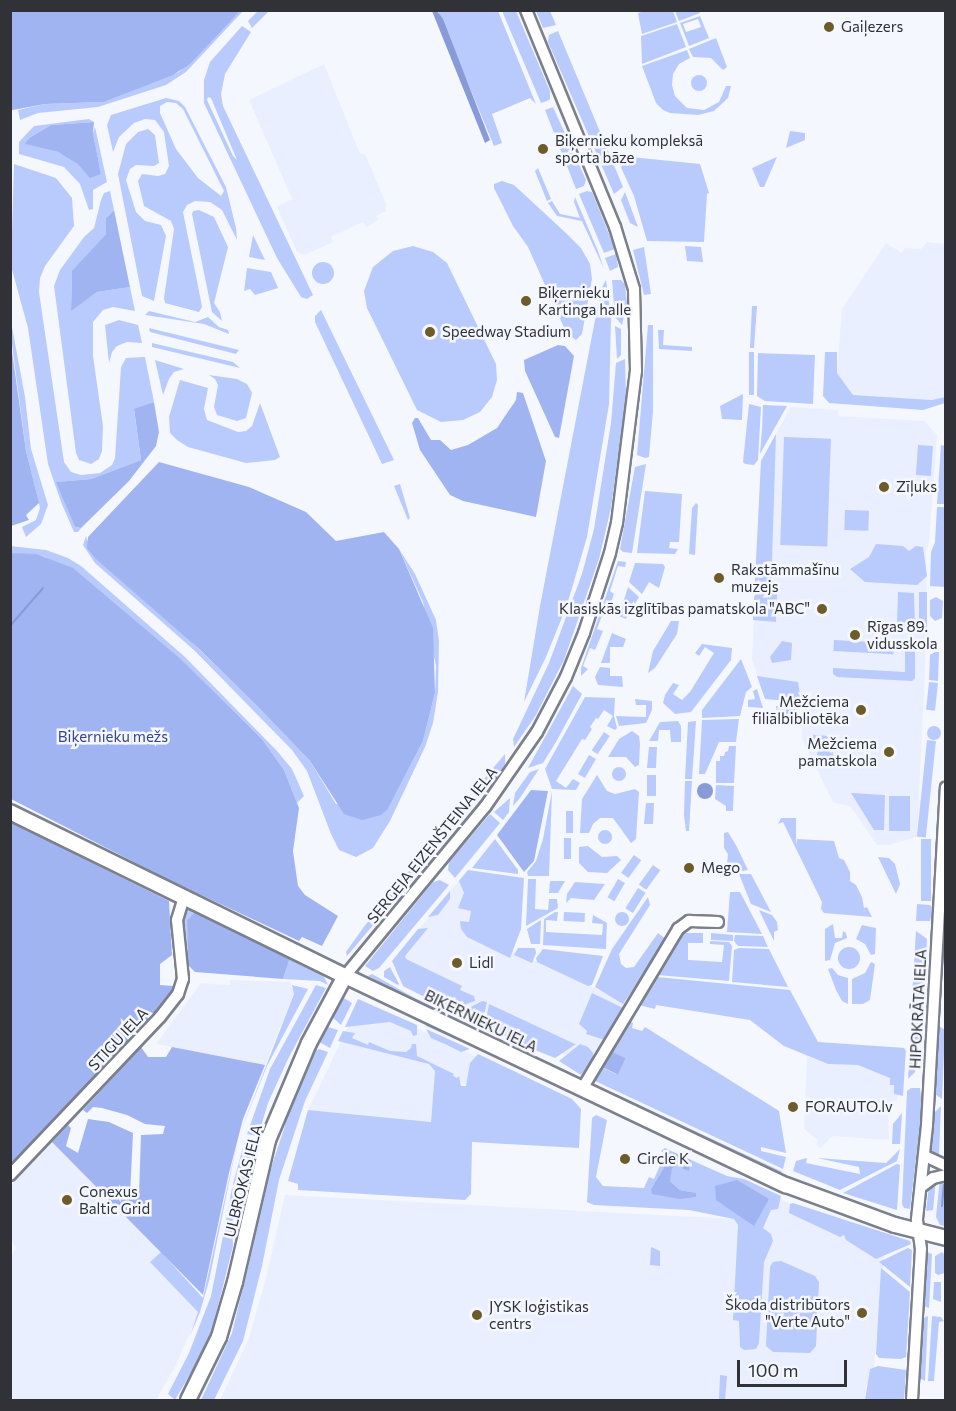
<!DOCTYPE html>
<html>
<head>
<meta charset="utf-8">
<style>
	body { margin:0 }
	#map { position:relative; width:956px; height:1411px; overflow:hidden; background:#f5f7ff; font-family:Commissioner,sans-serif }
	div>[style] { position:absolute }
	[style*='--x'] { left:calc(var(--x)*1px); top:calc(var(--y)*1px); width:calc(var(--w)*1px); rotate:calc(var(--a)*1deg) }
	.built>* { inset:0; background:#e9efff }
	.green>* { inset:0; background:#b9cafc; transform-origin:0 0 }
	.round { border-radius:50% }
	.forest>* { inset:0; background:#a0b4f2; transform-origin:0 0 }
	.water>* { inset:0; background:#889bd8 }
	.stream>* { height:2px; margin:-1px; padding:0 1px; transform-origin:1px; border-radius:1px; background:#889bd8 }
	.roads { filter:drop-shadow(2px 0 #7c808b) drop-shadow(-2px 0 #7c808b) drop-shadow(0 2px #7c808b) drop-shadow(0 -2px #7c808b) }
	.minor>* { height:10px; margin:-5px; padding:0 5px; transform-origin:5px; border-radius:5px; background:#fff }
	.major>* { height:14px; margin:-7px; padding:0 7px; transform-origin:7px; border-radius:7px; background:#fff }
	.dots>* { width:16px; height:16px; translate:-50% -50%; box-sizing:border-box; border:3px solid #f5f7ff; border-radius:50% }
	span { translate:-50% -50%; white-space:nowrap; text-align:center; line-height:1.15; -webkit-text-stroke:5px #f5f7ff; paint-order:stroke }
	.poi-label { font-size:15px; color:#303237 }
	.left { translate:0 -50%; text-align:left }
	.right { translate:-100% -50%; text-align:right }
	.park-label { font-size:15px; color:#35458f }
	.street-label { font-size:15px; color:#303237 }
	.frame { position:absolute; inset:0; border:12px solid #303237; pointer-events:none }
	.scale { position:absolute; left:737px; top:1360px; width:110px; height:27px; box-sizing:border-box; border:3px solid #303237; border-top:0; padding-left:8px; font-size:18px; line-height:21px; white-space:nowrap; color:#303237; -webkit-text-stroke:4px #f5f7ff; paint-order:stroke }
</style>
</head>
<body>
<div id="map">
	<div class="built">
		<div style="clip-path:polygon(324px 64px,360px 154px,365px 154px,387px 206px,385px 208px,386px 211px,376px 216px,379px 220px,366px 227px,363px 222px,331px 237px,333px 242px,305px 255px,297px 252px,277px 207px,292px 199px,249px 100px)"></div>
		<div style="clip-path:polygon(927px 242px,945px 244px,945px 397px,932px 400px,853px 395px,837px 373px,842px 309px,886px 243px,902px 253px,905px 248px,921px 249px)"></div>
		<div style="clip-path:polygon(791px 407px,838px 410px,839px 416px,925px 421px,937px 435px,929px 544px,926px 552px,927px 626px,917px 837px,888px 845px,877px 845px,851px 807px,833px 802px,802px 739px,801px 703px,765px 699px,752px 660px,761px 461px)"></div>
		<div style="clip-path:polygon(467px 871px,479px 876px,472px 932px,627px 1003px,588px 1065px,398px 975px,393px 960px)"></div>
		<div style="clip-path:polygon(230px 980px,291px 982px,294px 993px,265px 1065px,156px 1044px,201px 983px,230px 985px)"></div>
		<div style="clip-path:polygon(390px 1016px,479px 1058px,472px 1087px,435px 1072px,431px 1122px,308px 1110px,349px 1025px)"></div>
		<div style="clip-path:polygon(807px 1056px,828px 1064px,858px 1065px,890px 1078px,894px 1085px,894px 1094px,897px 1095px,897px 1101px,893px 1101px,893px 1110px,888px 1110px,889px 1140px,832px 1136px,821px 1148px,816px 1145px,818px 1140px,804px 1129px)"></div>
		<div style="clip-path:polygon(52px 1142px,161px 1252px,150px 1262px,199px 1312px,175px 1367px,156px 1400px,11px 1400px,10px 1256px,17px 1248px,11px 1241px,11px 1186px)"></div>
		<div style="clip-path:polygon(758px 1188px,885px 1251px,874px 1367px,870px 1369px,870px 1384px,866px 1384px,865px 1400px,220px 1400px,249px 1338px,266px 1278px,285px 1195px,734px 1219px)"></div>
	</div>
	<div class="green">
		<div style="clip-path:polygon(240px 11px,243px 11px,186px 72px,166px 85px,98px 107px,38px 113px,20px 120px,18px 110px,45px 104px,104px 102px,179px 72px)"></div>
		<div style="clip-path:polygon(258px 11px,269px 11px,252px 28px,248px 21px)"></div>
		<div style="clip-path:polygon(438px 11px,498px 11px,536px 104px,530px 98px,492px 114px,502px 143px,494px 146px)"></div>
		<div style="clip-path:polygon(502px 11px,516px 11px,550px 91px,550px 99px,547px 101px,541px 103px)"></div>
		<div style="clip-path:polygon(536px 11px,550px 11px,556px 25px,543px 28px)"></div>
		<div style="clip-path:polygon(645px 11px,673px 11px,677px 22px,642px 34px,638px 13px)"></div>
		<div style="clip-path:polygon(675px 11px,699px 11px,700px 13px,679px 21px)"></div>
		<div style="clip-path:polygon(evenodd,700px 16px,709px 38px,689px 46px,680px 23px,700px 16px,698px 19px,701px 27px,686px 32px,683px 24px,698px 19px)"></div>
		<div style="clip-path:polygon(677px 24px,686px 47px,642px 64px,641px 36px)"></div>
		<div style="clip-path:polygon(evenodd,242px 26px,251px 32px,225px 74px,221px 94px,223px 106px,313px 295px,307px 299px,301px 297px,277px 258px,204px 103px,204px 80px,210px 62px,242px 26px,208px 97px,211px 98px,237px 160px,233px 156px,207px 100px,208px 97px)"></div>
		<div style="clip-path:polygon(558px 31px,623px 187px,614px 194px,548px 42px,549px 35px)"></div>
		<div style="clip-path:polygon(716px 38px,727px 67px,723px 70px,711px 58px,693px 57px,689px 49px)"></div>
		<div style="clip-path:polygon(687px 50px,690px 58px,679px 64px,673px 74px,672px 85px,675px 96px,687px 108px,704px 110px,719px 102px,726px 86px,731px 86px,728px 98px,714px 111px,698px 115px,670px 113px,663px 110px,656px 103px,642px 66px)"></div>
		<div class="round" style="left:691px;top:75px;width:16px;height:16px"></div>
		<div style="clip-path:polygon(evenodd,166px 98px,179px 101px,185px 107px,226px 187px,236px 228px,237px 240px,222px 210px,210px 202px,195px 201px,187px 205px,183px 212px,200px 296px,202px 307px,199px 312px,165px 303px,164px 298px,174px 229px,171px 221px,144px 206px,138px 181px,142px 174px,158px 176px,165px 174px,169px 166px,164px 132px,155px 120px,145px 119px,134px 123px,119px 137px,113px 152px,107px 125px,111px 115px,166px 98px,167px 102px,176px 103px,183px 109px,224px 191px,221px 196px,198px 178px,176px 149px,160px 113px,160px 106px,167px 102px)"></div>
		<div style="clip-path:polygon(553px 107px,586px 180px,584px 186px,576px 189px,545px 110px)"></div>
		<div style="clip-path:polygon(89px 119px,94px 122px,51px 125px,29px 138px,26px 144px,58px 152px,101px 174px,93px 133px,95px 127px,107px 182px,93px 190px,93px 209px,89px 210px,80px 184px,64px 167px,19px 154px,19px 142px,34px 126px)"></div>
		<div style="clip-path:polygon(148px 129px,155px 135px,159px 163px,154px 166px,136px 165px,130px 169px,126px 180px,136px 212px,145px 221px,161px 225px,166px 236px,154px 301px,142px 296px,118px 174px,126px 144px,138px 132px)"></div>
		<div style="clip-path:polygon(790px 131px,805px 133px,805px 140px,786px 148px)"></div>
		<div style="clip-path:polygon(631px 157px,700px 164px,709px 193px,707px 194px,704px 242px,647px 241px,634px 196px,619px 163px)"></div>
		<div style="clip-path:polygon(777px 157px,764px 187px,760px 187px,752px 168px)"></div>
		<div style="clip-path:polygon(14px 164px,56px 178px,72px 198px,74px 226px,45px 266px,40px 278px,39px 292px,64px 462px,71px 472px,81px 475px,100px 473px,112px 465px,115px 458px,121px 367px,126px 358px,145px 357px,154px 402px,134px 410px,141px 460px,91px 479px,57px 482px,75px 527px,81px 528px,78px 532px,74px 532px,61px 502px,48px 464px,28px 328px,11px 266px)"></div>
		<div style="clip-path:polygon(538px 168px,551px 199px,547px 201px,535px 171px)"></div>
		<div style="clip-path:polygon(502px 181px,514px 185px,567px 234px,581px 248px,590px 264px,592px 279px,582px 334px,576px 340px,567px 334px,528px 247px,513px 226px,494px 188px,494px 184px)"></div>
		<div style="clip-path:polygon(110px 191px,114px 210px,106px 218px,106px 234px,72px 272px,71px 310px,97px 292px,130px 287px,135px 311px,113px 307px,103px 310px,93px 322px,93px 356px,103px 426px,102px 451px,99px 459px,91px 464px,79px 460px,76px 453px,54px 286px,60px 270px,84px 237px,94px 228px,101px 200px,104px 193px)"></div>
		<div style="clip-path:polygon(587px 191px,592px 192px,615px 249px,604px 253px,579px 194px)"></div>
		<div style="clip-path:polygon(625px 192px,638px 227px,630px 223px,621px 200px)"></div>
		<div style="clip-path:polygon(575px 197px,598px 251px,604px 269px,582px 221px,557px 216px,548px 203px,552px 201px,560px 214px,580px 218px,574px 202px)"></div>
		<div style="clip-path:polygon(199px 210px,214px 217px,228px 247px,214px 303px,220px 312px,222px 321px,212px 312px,192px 214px,193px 211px)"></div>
		<div style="clip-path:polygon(253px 235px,265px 260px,249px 257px)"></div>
		<div style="clip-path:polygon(413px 246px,433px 252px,447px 263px,496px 364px,497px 380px,492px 397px,480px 412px,463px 420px,441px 422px,417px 410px,367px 308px,364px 291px,373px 267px,393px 251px)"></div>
		<div style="clip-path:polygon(685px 246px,701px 247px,703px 262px,687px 261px)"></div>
		<div style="clip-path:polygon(644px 247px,651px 294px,644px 295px,633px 250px)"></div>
		<div style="clip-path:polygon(616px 254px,618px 267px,610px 271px,605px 258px)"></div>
		<div class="round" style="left:312px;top:262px;width:22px;height:22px"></div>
		<div style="clip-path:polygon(247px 268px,271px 272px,278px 288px,255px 295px,250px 289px,244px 291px)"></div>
		<div style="clip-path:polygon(606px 280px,611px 317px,609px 404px,587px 537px,567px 605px,546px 657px,524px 702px,540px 606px,601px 289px)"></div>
		<div style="clip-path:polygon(612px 280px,621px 280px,625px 284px,627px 303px,622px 325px,615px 317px)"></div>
		<div style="clip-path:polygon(752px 306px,757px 306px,754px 348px,750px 348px)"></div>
		<div style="clip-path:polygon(321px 310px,394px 460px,382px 464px,315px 322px,315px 316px)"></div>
		<div style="clip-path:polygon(149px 311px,195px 322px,208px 317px,219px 327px,228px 330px,229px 334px,204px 324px,145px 315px)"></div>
		<div style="clip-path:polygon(10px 316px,25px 397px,31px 449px,48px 505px,41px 524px,26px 537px,22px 527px,36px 520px,40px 508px,26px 451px,11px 337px)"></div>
		<div style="clip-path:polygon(119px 320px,138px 325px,142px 343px,127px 342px,117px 346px,112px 352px,109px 363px,105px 325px)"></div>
		<div style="clip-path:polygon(648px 325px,653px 325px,653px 411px,649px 457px,645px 458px,637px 455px)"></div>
		<div style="clip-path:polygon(615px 326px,621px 329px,621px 355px,617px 359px)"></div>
		<div style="clip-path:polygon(149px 328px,239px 350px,236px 354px,150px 332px)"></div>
		<div style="clip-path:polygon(658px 330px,664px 330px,663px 345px,692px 347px,692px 351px,659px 349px)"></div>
		<div style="clip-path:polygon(152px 343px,233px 362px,240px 368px,152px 347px)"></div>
		<div style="left:749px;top:352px;width:5px;height:43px"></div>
		<div style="clip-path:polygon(825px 352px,837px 352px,837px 373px,853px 395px,932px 400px,945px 397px,945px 403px,923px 410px,829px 403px,823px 396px)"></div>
		<div style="clip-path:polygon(758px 353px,815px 355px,813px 404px,765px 401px,757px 396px)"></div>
		<div style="clip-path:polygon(625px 359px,626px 396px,620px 442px,611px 508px,599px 559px,564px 660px,536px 715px,514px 747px,513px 739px,549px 663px,582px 574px,594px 529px,611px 423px,616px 363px)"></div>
		<div style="clip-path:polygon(155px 360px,184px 369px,174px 372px,169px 379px,163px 395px)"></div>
		<div style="clip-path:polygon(209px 375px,237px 379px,247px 384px,252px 393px,246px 418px,237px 421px,217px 415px,214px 407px,218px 385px,215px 379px)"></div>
		<div style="clip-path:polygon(180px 380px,208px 388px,204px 409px,207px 420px,238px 432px,246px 431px,252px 426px,260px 403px,280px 457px,275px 460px,246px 463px,188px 447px,177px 440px,170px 433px,169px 417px)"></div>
		<div style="clip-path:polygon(743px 394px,742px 420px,722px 419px,720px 406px)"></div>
		<div style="clip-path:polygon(749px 404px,761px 407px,758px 460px,754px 465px,745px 464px,743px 462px)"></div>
		<div style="clip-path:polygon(763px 405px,787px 406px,760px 454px,762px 429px)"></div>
		<div style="clip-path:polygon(776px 434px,771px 593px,777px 593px,776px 622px,753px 620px,761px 461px)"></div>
		<div style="left:784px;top:437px;width:47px;height:108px;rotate:2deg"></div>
		<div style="left:918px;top:445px;width:15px;height:30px;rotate:4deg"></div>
		<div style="clip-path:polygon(941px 445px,945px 446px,945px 504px,937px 504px)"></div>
		<div style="clip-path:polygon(646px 464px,632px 553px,623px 552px,620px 549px,635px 467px)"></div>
		<div style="clip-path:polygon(400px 484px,410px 518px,408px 520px,394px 486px)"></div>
		<div style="clip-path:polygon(645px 491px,682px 494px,679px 542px,670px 542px,669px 548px,678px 549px,675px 554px,637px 553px)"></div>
		<div style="clip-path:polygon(696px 503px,698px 505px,695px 555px,689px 554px,692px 508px)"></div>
		<div style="clip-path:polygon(937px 507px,945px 507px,945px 587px,930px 586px,931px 552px,935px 542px)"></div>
		<div style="left:845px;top:510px;width:24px;height:20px;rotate:2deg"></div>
		<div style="clip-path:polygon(86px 536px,87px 540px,260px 709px,310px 761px,336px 804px,388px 809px,423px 741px,435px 693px,436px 666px,423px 602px,399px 549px,415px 574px,436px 620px,439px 641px,438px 692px,433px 723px,425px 747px,390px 821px,373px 848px,356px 857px,339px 850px,331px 834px,307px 771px,292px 750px,195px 651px,95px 563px,83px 545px)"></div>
		<div style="clip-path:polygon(876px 544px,903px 546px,909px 551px,916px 546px,923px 547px,927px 576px,917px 585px,865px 582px,850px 569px,869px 557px)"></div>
		<div style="clip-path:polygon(10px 546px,46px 550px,68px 558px,81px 566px,185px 657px,277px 751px,292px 769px,304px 796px,297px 803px,284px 770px,262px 739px,183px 661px,45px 557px,11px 553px)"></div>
		<div style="clip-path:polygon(618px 561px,626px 562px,625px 567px,618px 566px,610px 591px,614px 594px,607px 614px,603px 613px,597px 629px,603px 631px,595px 650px,590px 648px,583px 666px,588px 669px,581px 676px,581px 668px)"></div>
		<div style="clip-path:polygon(635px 563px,663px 564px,665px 567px,659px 588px,649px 582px,642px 594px,629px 582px)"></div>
		<div style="clip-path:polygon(628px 587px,639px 597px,626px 619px,619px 616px)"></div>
		<div style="clip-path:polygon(898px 592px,914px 593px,915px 630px,893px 629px,894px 624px,897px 623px)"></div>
		<div style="left:927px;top:592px;width:39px;height:8px;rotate:90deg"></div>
		<div style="clip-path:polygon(936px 597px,943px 601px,942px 618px,935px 621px,930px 616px,930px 600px)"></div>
		<div style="clip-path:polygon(671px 621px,679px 621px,677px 634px,655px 668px,648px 673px,653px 651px)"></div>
		<div style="clip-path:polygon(612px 633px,626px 639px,623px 647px,610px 647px,610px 663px,601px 663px)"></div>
		<div style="left:834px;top:640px;width:60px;height:11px;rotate:3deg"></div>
		<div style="clip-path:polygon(782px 641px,792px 643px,791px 660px,772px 663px,770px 657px)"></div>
		<div style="clip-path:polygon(702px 644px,732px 648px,731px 660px,691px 712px,675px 714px,663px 703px,665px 695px,673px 683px,679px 685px,673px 694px,682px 700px,690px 692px,714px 653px,705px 647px,699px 656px,695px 653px)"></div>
		<div style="clip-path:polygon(905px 645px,912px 645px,915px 653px,915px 678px,912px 681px,837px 677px,833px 674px,833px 668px,905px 672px)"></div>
		<div style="clip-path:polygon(935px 652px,939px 652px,938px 681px,929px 680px,930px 655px)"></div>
		<div style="clip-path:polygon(741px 659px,752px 687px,746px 692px,740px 716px,702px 718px,702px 710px)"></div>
		<div style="clip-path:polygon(600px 667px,610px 668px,610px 676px,622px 676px,623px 687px,598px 685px,595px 677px)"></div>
		<div style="clip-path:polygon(757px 676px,798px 682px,801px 702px,765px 699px)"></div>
		<div style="left:929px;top:682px;width:9px;height:28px;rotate:6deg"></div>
		<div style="clip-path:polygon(573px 686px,582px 694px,556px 742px,543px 763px,528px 768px)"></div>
		<div style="clip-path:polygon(757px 689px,763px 708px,748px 707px,748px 700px,755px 699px,753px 691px)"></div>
		<div style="clip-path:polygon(585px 697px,615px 698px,614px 716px,617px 728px,615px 730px,607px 726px,613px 716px,604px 710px,598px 719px,596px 718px,590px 727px,592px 729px,585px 740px,582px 739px,556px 781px,566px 788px,573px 779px,580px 783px,576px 790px,552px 789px,545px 769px)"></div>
		<div style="clip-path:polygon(635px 699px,652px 701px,652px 710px,646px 723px,619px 726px,616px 716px,646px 717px,646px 705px,636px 705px)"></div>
		<div style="clip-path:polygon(776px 706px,795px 706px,795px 718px,783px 717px,777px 713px)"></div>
		<div style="clip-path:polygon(739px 719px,736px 742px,719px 742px,705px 774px,699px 774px,702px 720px)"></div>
		<div style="clip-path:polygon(678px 721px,681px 726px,681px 742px,671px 742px,670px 730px,659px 730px,658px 741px,649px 741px,660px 722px)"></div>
		<div style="clip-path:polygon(696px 721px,692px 779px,685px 779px,688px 722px)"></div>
		<div class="round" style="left:927px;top:726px;width:14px;height:14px"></div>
		<div style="clip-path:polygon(632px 731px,639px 736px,640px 744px,639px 765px,635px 767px,626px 757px,608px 757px,619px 739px)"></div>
		<div style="left:604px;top:732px;width:7px;height:22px;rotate:34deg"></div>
		<div style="left:813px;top:735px;width:20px;height:10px;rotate:3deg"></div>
		<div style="left:927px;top:740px;width:9px;height:97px;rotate:6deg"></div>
		<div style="clip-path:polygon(729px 746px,736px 746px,734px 783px,716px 783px,716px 761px,720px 761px,720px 756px,724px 756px,725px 752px,728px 751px)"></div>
		<div style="clip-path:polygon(649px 747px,657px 747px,656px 768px,647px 768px)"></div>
		<div class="round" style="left:817px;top:747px;width:16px;height:16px"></div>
		<div style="clip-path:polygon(505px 754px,505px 764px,501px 771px,485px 792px,476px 799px,473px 792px)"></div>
		<div style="left:589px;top:755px;width:8px;height:22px;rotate:30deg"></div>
		<div class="round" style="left:612px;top:767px;width:14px;height:14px"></div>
		<div style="clip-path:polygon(539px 769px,520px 798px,513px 806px,515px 793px,530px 772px)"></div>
		<div style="clip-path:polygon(597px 775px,607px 791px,615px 794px,635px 789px,639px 792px,636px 839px,631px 843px,613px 818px,600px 818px,593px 824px,589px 833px,580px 833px,582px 799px)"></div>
		<div style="left:647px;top:775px;width:9px;height:21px"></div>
		<div style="clip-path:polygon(685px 781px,692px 781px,689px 831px,686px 831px,684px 815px)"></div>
		<div style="clip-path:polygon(716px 785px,734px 786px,733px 811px,726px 811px,726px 806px,715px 799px)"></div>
		<div style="clip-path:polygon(552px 791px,549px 876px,528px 876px,527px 872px,536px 861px,543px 839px)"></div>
		<div style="clip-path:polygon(851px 793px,885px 795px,884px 830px,874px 830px)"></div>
		<div style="left:889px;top:796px;width:21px;height:35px"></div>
		<div style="clip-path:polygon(510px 798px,509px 812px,503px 820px,494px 812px)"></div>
		<div style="clip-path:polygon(646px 803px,654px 803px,653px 824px,644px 824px)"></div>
		<div style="left:566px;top:811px;width:7px;height:22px"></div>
		<div style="clip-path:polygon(490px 814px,500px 823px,455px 878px,448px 870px,449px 862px)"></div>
		<div style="clip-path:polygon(781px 818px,796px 818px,796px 846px,797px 839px,834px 841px,839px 858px,844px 860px,850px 872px,850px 881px,856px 885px,862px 897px,864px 908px,867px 907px,872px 917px,824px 913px,821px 909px,822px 902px,783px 822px,778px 824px)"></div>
		<div class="round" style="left:598px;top:830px;width:14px;height:14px"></div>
		<div style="clip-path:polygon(728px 832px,737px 847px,748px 870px,726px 874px,728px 854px,724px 848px,724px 833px)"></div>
		<div style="left:564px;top:838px;width:7px;height:21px"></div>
		<div style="clip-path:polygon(438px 839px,440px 842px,435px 852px,347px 956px,346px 952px,363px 928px,434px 840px)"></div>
		<div style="clip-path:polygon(495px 839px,518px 870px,518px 874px,472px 868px)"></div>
		<div style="left:921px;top:839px;width:10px;height:62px"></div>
		<div style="clip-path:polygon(588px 846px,602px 857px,617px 856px,621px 860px,607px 873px,588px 872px,579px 863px,579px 847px)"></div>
		<div style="left:634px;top:855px;width:9px;height:22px;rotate:36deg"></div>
		<div style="clip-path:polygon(878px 857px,889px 858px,895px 864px,900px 884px,896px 894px)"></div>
		<div style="left:653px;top:865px;width:9px;height:24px;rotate:36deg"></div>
		<div style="clip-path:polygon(468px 870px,524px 878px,521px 929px,510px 958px,467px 937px,461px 929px,460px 921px,469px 922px,471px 911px,458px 908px,464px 893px,459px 881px)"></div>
		<div style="clip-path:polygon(739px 874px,751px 874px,771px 912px,751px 904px)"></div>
		<div style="clip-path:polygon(528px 879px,536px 879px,535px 909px,548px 910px,549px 899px,557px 899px,558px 908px,526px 926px)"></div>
		<div style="left:618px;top:879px;width:8px;height:21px;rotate:30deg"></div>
		<div style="clip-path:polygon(440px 880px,449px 885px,379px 968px,373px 971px,365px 966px,433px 882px)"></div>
		<div style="clip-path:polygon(550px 881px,565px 881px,558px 893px,549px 893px)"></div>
		<div style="clip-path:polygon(575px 882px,605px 884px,594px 900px,571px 898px,566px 903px,567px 894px)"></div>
		<div style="left:638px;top:888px;width:9px;height:24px;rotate:32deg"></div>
		<div style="clip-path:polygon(450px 891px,450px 899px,438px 915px,428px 917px)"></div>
		<div style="clip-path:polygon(730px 892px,740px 892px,762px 934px,727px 932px)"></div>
		<div style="clip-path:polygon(945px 893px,946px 974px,945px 975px,942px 958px)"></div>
		<div style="clip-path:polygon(648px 897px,650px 905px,619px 954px,621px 964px,626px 968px,634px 967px,658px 933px,667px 940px,623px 1004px,595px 987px,612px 949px)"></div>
		<div style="clip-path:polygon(917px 904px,930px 905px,933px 908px,930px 921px,916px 921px)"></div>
		<div style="clip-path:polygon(190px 908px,197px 910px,187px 920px,188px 965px,181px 923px,186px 910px)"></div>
		<div style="clip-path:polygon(759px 910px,772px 915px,777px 922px,778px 930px,774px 932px,774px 941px)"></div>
		<div style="clip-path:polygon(555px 912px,558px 912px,557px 921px,546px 920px,546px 932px,602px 935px,603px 924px,592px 923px,593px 915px,607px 923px,606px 949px,543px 945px,544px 919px)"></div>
		<div style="left:564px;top:912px;width:21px;height:9px;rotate:3deg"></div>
		<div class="round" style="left:615px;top:912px;width:14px;height:14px"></div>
		<div style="clip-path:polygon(541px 920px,540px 944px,531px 944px,527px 929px)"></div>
		<div style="clip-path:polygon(833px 924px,835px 938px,842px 938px,843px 931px,846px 933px,847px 938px,835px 943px,830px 960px,825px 961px,825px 929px)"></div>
		<div style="clip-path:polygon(862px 925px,876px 928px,875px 954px,871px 955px,865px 944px,856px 939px)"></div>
		<div style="clip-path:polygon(428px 928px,405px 956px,406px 959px,462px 986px,460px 990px,474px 996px,475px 1001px,450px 1010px,403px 986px,392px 961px,418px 929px)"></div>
		<div style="clip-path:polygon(916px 931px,927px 939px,923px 1010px,920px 1017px,911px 1013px)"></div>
		<div style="clip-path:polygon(684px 933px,703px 933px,703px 943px,688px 943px,688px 960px,722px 962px,724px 945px,710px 944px,710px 941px,729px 942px,732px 946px,729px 981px,657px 975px)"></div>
		<div style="clip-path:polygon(711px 933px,733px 935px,733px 941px,711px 940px)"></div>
		<div style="clip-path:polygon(735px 935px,763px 936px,768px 947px,738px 946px,734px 941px)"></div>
		<div class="round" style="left:838px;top:947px;width:22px;height:22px"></div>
		<div style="clip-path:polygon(518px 948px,535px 948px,536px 953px,532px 963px,514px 955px)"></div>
		<div style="clip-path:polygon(739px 948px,769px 949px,788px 987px,732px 982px,734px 950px)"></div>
		<div style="clip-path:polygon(543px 949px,603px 956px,592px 985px,588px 986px,537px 962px,536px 958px)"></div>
		<div style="clip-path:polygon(290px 958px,300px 965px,322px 973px,328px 985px,320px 981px,283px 979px)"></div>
		<div style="clip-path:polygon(871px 962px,875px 964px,870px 1000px,863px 1004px,852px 1004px,852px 979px,865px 973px)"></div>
		<div style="clip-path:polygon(390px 967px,399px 984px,398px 985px,384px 977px,384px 971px)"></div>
		<div style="clip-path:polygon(832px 968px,838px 975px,848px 978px,848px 1004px,842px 1001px,836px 990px,828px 969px)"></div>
		<div style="clip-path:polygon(372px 974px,413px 997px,533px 1055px,525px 1054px,438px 1013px,368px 976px)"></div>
		<div style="clip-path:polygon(657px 977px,790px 990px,818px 1042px,906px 1048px,903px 1096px,894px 1094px,894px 1085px,890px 1085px,890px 1078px,858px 1065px,828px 1064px,784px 1046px,750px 1020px,656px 1005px,655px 1009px,639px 1005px)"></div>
		<div style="clip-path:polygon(292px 985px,308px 989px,267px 1066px,240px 1133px,294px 994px)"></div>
		<div style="clip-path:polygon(316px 985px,326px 988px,288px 1059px,268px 1103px,258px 1136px,247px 1134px,270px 1069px)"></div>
		<div style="clip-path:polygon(592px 993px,623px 1008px,605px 1040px,586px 1034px,587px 1031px,579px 1024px)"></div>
		<div style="clip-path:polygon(342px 997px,352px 1003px,341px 1025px,332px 1017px)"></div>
		<div style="clip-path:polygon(358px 999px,417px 1025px,417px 1035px,413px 1036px,411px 1031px,390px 1022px,345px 1027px)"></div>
		<div style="clip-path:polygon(482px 1001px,487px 1002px,482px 1024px,458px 1014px)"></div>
		<div style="clip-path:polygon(489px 1004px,575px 1044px,576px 1044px,555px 1058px,525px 1046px,485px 1026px)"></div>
		<div style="clip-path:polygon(629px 1021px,633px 1023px,632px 1028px,642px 1031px,645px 1027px,779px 1111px,786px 1153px,761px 1147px,761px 1151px,786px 1157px,783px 1169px,593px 1080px,601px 1067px,616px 1074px,610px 1051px)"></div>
		<div style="clip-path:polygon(425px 1022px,473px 1045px,473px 1047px,426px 1026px)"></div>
		<div style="clip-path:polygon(916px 1023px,923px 1026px,919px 1044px,916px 1046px,911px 1042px,912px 1026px)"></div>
		<div style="clip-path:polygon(939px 1026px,945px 1030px,942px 1099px,935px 1094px)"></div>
		<div style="clip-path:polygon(328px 1027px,338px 1030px,330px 1048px,319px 1042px)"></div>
		<div style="clip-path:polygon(426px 1029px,470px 1049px,461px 1052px,445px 1044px,431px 1038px)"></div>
		<div style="clip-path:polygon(343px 1031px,355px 1033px,352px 1038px,368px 1045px,369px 1042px,390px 1051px,406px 1052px,411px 1048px,412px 1044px,416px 1044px,417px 1056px,454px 1074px,453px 1076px,457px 1078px,459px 1076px,461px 1086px,466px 1086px,470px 1063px,478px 1054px,572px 1099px,581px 1109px,579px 1148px,472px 1142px,471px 1194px,465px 1200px,298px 1190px,298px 1184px,288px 1181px,308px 1110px,431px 1122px,435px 1071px,429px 1064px,338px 1041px)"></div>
		<div style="clip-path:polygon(580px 1044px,588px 1047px,593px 1053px,593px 1059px,581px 1075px,559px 1061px)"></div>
		<div style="clip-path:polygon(319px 1049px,328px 1052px,305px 1101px,279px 1180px,262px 1266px,243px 1341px,214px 1400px,201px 1400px,232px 1333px,250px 1259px,261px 1198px,284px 1129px,291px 1100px,313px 1052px)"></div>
		<div style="clip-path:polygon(910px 1049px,916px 1052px,915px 1072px,908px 1079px)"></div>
		<div style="clip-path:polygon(911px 1088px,920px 1088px,922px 1108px,910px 1209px,904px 1208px,902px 1204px,907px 1091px)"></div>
		<div style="clip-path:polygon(616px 1094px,783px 1172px,776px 1173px,615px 1097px)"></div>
		<div style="clip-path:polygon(593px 1101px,719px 1162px,719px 1163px,592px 1103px)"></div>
		<div style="clip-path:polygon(941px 1106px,939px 1154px,937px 1161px,931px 1151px,935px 1112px)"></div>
		<div style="clip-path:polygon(902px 1113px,900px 1144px,892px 1144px,893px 1124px)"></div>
		<div style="clip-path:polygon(596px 1115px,607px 1120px,596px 1177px,603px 1186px,644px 1188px,649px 1177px,654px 1179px,665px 1154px,661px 1151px,665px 1148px,673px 1152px,651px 1189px,695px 1193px,680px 1190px,669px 1180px,672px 1169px,678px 1162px,683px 1163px,688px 1171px,691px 1160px,727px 1176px,744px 1179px,781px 1196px,778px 1209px,771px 1210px,763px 1228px,771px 1234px,773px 1241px,764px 1262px,759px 1343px,756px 1349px,744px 1350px,740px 1347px,739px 1321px,733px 1320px,738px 1225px,734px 1219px,689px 1210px,594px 1205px,587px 1202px,592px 1118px)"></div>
		<div style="clip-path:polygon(238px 1138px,209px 1281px,200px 1312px,190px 1336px,198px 1312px,150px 1262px,161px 1252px,203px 1298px)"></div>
		<div style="clip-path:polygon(245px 1140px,257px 1142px,239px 1192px,233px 1184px)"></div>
		<div style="clip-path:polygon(900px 1149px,897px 1161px,840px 1190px,793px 1171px,796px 1161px,807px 1158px,806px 1163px,860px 1174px,859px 1167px,817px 1158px,886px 1163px)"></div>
		<div style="clip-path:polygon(897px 1164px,900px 1165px,897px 1210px,843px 1193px)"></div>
		<div style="clip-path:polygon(940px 1178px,945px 1178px,945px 1226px,940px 1225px,936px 1217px)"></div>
		<div style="clip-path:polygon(936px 1180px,933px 1210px,926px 1211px,929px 1186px)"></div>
		<div style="clip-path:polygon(232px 1188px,238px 1197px,232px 1223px,225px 1225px)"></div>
		<div style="clip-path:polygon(793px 1203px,910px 1241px,911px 1244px,876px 1259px,846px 1240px,844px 1235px,840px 1237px,789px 1213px,790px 1204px)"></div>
		<div style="clip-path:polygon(232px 1226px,233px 1246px,213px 1326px,203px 1352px,175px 1400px,168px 1394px,189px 1353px,211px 1296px,224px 1231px)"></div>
		<div style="clip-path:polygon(651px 1247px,660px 1251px,660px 1266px,650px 1265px)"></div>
		<div style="clip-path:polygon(908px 1248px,912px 1250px,910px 1287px,879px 1262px)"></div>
		<div style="clip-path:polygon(925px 1251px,932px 1254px,929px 1308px,923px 1306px)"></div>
		<div style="clip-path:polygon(942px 1252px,945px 1255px,945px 1273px,938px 1275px,935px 1273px,935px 1256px)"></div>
		<div style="clip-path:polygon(781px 1261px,815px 1276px,819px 1282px,816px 1346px,810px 1353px,773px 1352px,766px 1346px,770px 1267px,773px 1262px)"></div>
		<div style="clip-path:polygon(881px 1268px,910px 1292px,906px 1357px,901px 1359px,879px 1358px,876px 1354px)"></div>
		<div style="clip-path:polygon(934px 1282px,941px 1282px,941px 1302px,933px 1299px)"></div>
		<div style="clip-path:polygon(928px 1316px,925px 1381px,918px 1377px,921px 1319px)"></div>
		<div style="clip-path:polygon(932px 1316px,941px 1317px,944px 1321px,939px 1322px,934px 1381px,928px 1381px)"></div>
		<div style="clip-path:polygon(878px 1366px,906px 1370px,904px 1400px,865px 1400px,870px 1369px)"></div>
		<div style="clip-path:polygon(720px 1375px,727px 1376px,725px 1400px,719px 1400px)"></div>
	</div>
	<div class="forest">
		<div style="clip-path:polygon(11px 10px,240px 10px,240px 11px,190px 64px,173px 75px,104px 102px,45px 104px,13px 110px,10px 110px)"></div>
		<div style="clip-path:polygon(94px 122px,93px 133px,101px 174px,90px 178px,78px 164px,58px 152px,25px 144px,29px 138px,51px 125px)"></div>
		<div style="clip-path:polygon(114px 210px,130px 287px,97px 292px,71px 311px,72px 271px,106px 234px,106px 218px)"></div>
		<div style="clip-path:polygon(10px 337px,26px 451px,39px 503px,26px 515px,29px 520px,11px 526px)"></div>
		<div style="clip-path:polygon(558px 345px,565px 346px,574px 356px,559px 438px,555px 437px,525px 371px,524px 360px)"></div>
		<div style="clip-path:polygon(517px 392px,523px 393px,546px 461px,536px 517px,463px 501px,450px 495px,420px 450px,412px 423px,415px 418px,418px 418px,431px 440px,440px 440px,451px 450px,468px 445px,497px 428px,516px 400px)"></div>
		<div style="clip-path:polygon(154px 402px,159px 432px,156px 446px,129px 481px,81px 528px,75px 527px,56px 482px,91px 479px,141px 460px,134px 409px)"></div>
		<div style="clip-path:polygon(159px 462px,249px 487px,306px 512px,336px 541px,384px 532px,399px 549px,433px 628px,435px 693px,423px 741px,388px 809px,381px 815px,362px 820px,344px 814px,310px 761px,260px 709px,198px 648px,96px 559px,87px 548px,88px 537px)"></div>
		<div style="clip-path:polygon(11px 553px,36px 554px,73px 568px,183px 661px,262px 739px,284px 770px,299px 808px,293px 851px,298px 886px,305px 895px,338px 916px,322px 946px,302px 937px,299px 941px,165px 878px,11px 799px)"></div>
		<div style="clip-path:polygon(531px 790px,548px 791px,534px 861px,524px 872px,497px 835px)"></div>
		<div style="clip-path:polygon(10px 822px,169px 901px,172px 955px,160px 964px,160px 985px,174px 986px,173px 994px,11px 1165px)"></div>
		<div style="clip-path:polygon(197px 910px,290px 958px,283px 979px,195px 972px,188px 965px,187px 920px)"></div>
		<div style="clip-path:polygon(141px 1047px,148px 1057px,166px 1057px,172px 1047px,265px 1065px,243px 1119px,229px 1173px,203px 1295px,52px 1142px,68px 1125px,71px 1128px,66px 1146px,78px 1153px,88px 1119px,109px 1122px,133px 1133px,130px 1195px,139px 1194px,141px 1135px,163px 1134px,165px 1126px,145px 1124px,127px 1115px,102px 1108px,93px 1107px,87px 1113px,83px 1110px)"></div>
		<div style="left:610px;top:1051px;width:17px;height:18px;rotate:25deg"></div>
		<div style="clip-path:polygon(673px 1152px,691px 1160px,689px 1171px,683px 1169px,683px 1163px,678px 1163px,672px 1169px,670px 1181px,680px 1190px,696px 1193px,696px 1197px,679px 1199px,652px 1194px,651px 1189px)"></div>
		<div style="clip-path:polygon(737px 1180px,769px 1199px,754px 1226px,716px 1200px,715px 1186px)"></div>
	</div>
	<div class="water">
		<div style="clip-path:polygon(432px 11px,437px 11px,443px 19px,490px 140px,485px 143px)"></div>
		<div class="round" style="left:697px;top:783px;width:16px;height:16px"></div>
	</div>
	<div class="stream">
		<div style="--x:10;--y:626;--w:50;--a:-49"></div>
		<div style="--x:942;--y:1206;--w:21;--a:-85"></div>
	</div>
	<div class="roads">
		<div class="minor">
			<div style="--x:345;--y:976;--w:219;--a:-50.4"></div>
			<div style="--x:485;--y:807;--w:91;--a:-55.3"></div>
			<div style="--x:537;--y:732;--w:62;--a:-62.2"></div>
			<div style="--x:566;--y:677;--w:48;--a:-67.8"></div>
			<div style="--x:584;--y:633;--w:84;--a:-72"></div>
			<div style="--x:610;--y:553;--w:31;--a:-77"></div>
			<div style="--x:617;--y:523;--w:153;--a:-82.9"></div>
			<div style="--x:636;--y:371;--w:82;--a:-91.4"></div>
			<div style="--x:634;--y:289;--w:65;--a:-107"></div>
			<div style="--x:615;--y:227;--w:235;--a:-112.3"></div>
			<div style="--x:582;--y:1089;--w:187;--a:-59"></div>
			<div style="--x:678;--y:929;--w:14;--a:-36"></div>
			<div style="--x:689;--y:921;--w:29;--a:2"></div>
			<div style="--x:925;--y:1156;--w:23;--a:25"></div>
			<div style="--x:10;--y:1175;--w:218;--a:-46.5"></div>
			<div style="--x:160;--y:1017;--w:29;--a:-52"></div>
			<div style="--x:178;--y:994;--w:16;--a:-72"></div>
			<div style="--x:183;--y:979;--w:59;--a:-95.8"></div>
			<div style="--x:177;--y:920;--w:24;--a:-73"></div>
			<div style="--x:921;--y:1187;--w:15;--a:-37"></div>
			<div style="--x:933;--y:1178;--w:13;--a:-13"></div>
			<div style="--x:912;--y:1400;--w:151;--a:-86.6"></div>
			<div style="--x:921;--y:1249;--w:30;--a:-98"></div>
			<div style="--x:917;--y:1219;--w:95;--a:-83.9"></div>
			<div style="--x:927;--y:1125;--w:338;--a:-86.8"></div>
		</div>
		<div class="major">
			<div style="--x:10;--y:812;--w:373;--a:26.1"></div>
			<div style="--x:345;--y:976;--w:488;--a:25.4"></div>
			<div style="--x:786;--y:1185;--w:116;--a:20.2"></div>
			<div style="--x:895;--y:1225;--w:53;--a:14.3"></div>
			<div style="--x:188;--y:1400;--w:70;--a:-63.8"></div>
			<div style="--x:219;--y:1337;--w:57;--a:-73.8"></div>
			<div style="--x:235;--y:1282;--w:146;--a:-76.9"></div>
			<div style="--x:268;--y:1140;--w:105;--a:-67.1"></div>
			<div style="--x:309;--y:1043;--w:76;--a:-61.8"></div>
		</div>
	</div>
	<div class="dots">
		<div style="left:829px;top:27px;background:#6d5c29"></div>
		<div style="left:543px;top:149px;background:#6d5c29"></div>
		<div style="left:526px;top:301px;background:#6d5c29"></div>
		<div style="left:430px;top:332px;background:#6d5c29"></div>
		<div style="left:884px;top:487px;background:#6d5c29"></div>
		<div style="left:719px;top:578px;background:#6d5c29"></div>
		<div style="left:822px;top:609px;background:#6d5c29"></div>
		<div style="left:855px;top:635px;background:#6d5c29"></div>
		<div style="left:861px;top:710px;background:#6d5c29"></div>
		<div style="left:889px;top:752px;background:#6d5c29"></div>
		<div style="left:689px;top:868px;background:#6d5c29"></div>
		<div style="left:457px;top:963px;background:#6d5c29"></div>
		<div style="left:793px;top:1107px;background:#6d5c29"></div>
		<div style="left:625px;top:1159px;background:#6d5c29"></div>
		<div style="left:67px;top:1200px;background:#6d5c29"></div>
		<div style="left:862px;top:1313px;background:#6d5c29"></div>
		<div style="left:477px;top:1315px;background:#6d5c29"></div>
	</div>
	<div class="poi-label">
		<span class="left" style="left:841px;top:27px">Gaiļezers</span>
		<span class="left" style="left:555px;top:149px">Biķernieku kompleksā<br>sporta bāze</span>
		<span class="left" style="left:538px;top:301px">Biķernieku<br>Kartinga halle</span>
		<span class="left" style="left:442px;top:332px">Speedway Stadium</span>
		<span class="left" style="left:896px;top:487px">Zīļuks</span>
		<span class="left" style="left:731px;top:578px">Rakstāmmašīnu<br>muzejs</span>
		<span class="right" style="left:810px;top:609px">Klasiskās izglītības pamatskola "ABC"</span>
		<span class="left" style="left:867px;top:635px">Rīgas 89.<br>vidusskola</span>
		<span class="right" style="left:849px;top:710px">Mežciema<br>filiālbibliotēka</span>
		<span class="right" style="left:877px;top:752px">Mežciema<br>pamatskola</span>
		<span class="left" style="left:701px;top:868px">Mego</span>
		<span class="left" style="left:469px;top:963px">Lidl</span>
		<span class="left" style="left:805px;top:1107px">FORAUTO.lv</span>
		<span class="left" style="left:637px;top:1159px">Circle K</span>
		<span class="left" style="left:79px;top:1200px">Conexus<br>Baltic Grid</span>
		<span class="right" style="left:850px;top:1313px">Škoda distribūtors<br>"Verte Auto"</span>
		<span class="left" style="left:489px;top:1315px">JYSK loģistikas<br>centrs</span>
	</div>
	<div class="park-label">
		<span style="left:113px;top:737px">Biķernieku mežs</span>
	</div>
	<div class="street-label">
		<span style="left:432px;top:845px;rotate:-51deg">SERGEJA EIZENŠTEINA IELA</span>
		<span style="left:918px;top:1009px;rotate:-87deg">HIPOKRĀTA IELA</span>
		<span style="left:481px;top:1021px;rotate:26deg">BIĶERNIEKU IELA</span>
		<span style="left:118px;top:1039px;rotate:-47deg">STIGU IELA</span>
		<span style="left:243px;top:1181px;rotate:-76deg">ULBROKAS IELA</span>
	</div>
	<div class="frame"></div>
	<div class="scale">100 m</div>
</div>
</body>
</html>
